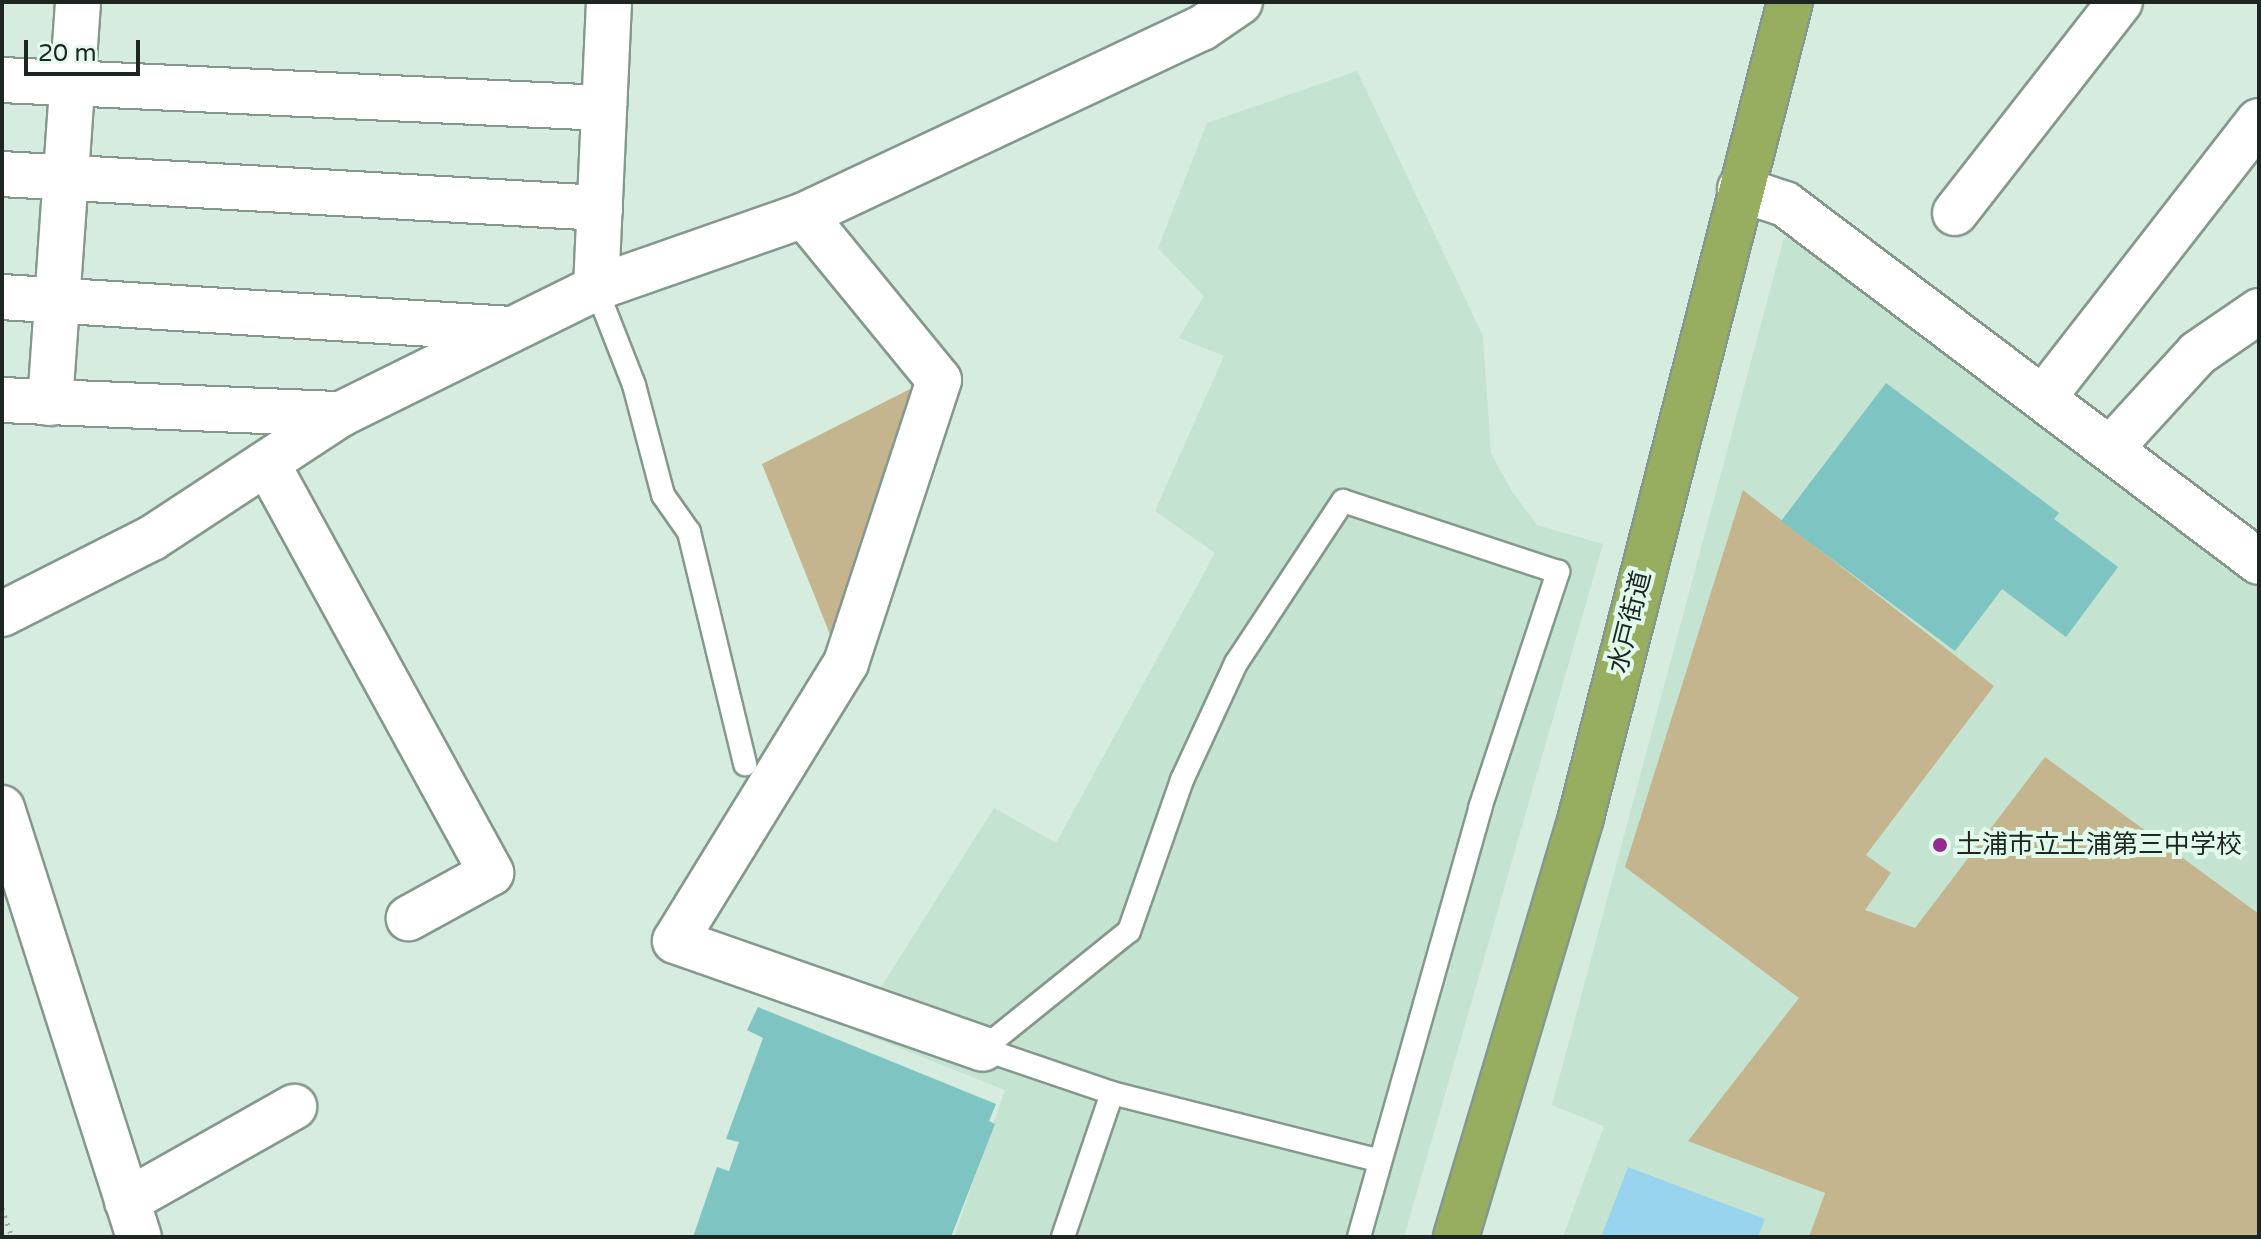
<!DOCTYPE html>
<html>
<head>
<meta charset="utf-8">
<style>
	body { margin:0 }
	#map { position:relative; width:2261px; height:1239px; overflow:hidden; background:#d5ecde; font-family:"Varela Round","Noto Sans JP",sans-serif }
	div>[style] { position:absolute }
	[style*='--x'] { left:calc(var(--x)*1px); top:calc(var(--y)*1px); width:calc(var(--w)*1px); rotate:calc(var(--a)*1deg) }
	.built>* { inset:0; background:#c5e3d1 }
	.green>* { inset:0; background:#c4b58e }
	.water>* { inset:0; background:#99d4ee }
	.building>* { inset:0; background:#7ec4c2 }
	.path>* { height:5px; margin-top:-2.5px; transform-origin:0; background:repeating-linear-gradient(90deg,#99aca1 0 2px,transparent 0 8px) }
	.roads { filter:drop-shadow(2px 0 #84998c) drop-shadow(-2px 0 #84998c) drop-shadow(0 2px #84998c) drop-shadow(0 -2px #84998c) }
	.service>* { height:22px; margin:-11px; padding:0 11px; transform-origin:11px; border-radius:11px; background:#fff }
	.minor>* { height:44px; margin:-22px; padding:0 22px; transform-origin:22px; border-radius:22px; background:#fff }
	.trunk>* { height:44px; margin:-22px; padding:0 22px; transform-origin:22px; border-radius:22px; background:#97ae60 }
	.dots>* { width:22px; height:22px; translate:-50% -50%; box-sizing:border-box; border:4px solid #e2faeb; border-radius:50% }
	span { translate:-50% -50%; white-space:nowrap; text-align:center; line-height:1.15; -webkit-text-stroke:8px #e2faeb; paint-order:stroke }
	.street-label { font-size:26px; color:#1d2621 }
	.poi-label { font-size:26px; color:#1d2621 }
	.left { translate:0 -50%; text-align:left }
	.frame { position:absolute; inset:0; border:4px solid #1d2621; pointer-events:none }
	.scale { position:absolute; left:24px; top:40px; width:116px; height:36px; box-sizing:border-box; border:4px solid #1d2621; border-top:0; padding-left:10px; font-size:24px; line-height:28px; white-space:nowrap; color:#1d2621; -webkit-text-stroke:6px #e2faeb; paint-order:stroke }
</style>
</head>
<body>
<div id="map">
	<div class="built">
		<div style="clip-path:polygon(1357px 71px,1483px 336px,1491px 453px,1511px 490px,1537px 525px,1603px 544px,1404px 1237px,954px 1237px,1005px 1090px,854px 1030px,994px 808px,1056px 843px,1215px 553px,1155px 511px,1224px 356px,1179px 338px,1204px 296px,1158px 248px,1207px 123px)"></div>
		<div style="clip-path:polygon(1794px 232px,2259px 585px,2259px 1237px,1563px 1237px,1604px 1126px,1552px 1105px,1784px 238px)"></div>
	</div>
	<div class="green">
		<div style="clip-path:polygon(920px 384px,837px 652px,762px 464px)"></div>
		<div style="clip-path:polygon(1743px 490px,1994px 686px,1866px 855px,1891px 873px,1865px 910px,1915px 928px,2045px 757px,2259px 914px,2259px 1237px,1809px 1237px,1825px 1193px,1688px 1141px,1799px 998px,1625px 867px)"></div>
	</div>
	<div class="water">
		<div style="clip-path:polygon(1628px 1167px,1765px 1219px,1758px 1237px,1601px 1237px)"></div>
	</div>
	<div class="building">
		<div style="clip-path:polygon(1886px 383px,2059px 513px,2054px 519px,2118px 567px,2066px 637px,2002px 589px,1955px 651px,1781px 521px)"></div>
		<div style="clip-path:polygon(758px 1007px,996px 1104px,989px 1121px,995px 1124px,951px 1237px,693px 1237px,717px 1167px,729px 1171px,739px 1142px,726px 1139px,763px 1038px,747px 1030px)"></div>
	</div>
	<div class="path">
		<div style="--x:2;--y:1208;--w:31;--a:71"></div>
	</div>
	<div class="roads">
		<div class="service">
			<div style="--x:596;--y:288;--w:104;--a:68.6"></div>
			<div style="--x:634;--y:385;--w:114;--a:75.2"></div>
			<div style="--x:663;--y:495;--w:45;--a:54.9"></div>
			<div style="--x:689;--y:532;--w:239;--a:76.4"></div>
			<div style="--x:1063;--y:1237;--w:152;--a:-71.2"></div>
			<div style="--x:1359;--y:1237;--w:446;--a:-74.2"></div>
			<div style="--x:1480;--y:808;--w:249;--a:-71.7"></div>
			<div style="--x:1558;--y:572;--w:226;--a:-161.7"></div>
			<div style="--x:1343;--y:501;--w:194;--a:123.4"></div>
			<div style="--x:1236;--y:663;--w:129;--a:114.8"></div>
			<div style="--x:1182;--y:780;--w:160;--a:109.3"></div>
			<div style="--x:1129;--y:931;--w:188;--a:141.1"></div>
			<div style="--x:983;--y:1049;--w:136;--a:18.8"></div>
			<div style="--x:1112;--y:1093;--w:273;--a:14.2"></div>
		</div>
		<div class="minor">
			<div style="--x:2;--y:80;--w:603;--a:2.66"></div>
			<div style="--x:2;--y:174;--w:599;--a:3.25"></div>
			<div style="--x:1740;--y:189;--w:47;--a:18.4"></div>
			<div style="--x:1785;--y:204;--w:594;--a:37.06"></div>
			<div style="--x:1955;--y:213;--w:268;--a:-52"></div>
			<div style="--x:804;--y:215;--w:213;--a:50.7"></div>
			<div style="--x:939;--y:380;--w:298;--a:108.2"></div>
			<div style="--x:846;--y:663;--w:326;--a:121.6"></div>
			<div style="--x:675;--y:941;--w:326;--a:19.3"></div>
			<div style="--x:596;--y:288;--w:286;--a:-87.4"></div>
			<div style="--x:2;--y:297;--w:510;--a:3.6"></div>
			<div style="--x:2043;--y:398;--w:351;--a:-52.1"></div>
			<div style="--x:2;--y:400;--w:339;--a:2.4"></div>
			<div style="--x:50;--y:403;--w:402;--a:-86"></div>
			<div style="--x:2110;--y:449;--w:130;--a:-47.5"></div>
			<div style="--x:2198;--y:353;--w:74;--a:-34.5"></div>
			<div style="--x:268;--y:465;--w:465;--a:61.3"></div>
			<div style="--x:491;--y:873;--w:94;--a:151.2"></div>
			<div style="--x:2;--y:614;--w:168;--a:-26.9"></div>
			<div style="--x:152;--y:538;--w:226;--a:-33.3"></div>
			<div style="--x:341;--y:414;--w:284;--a:-26.3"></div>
			<div style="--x:596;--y:288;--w:220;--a:-19.3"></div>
			<div style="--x:804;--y:215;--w:440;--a:-25.2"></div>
			<div style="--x:1202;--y:28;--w:46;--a:-34.4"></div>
			<div style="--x:2;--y:808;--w:450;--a:72.3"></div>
			<div style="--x:127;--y:1201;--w:192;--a:-29.4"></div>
		</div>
		<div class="trunk">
			<div style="--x:1456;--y:1237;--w:438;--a:-73.4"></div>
			<div style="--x:1581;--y:817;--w:841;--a:-75.62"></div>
		</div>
	</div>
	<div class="dots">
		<div style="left:1940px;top:845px;background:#952b8e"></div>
	</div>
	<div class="street-label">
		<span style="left:1630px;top:622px;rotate:-76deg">水戸街道</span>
	</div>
	<div class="poi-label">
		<span class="left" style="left:1956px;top:845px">土浦市立土浦第三中学校</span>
	</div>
	<div class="frame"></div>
	<div class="scale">20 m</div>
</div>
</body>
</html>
